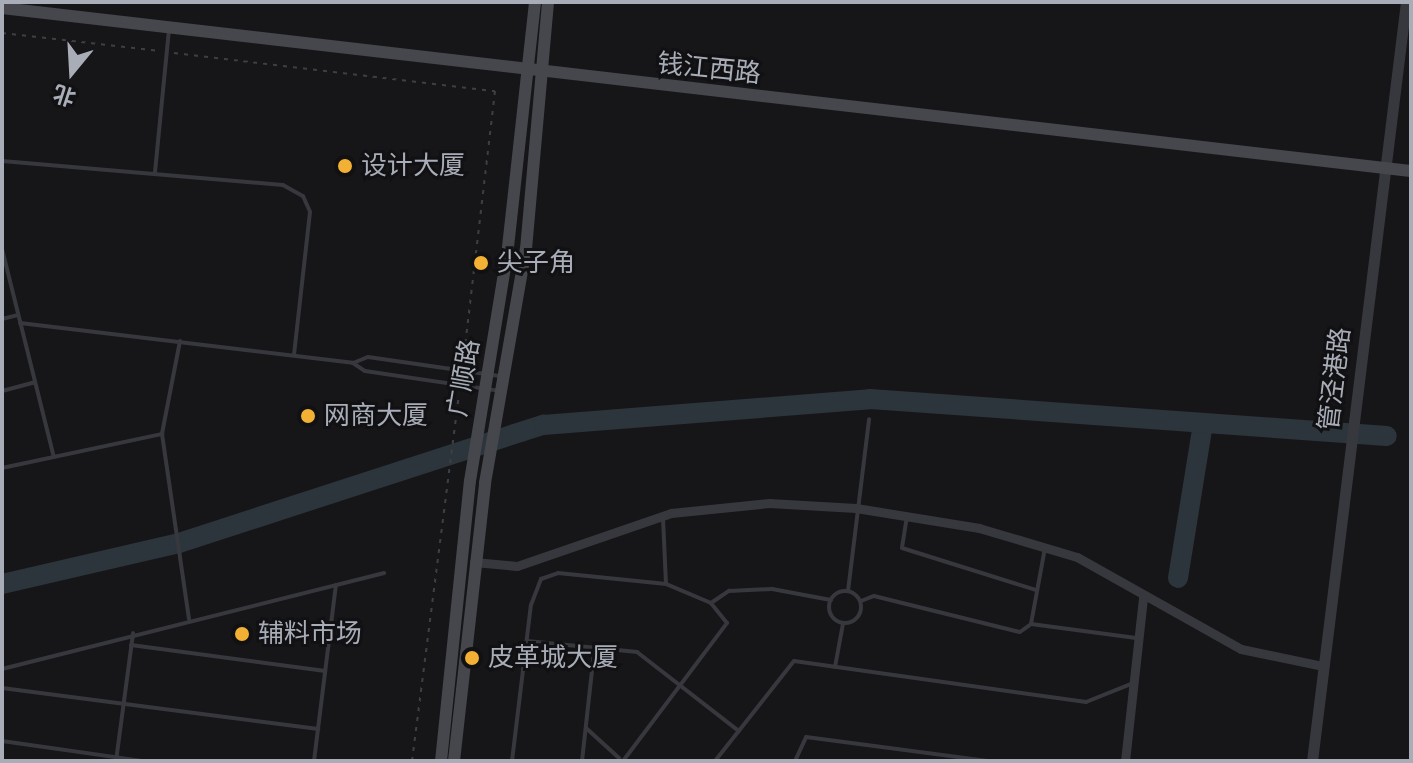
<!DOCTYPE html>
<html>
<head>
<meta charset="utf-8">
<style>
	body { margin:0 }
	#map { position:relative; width:1413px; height:763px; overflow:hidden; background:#161618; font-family:"Nunito Sans","Noto Sans SC",sans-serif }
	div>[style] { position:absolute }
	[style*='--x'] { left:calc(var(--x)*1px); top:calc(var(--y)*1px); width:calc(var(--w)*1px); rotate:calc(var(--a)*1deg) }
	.river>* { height:20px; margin:-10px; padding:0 10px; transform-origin:10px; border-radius:10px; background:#2c353c }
	.path>* { height:2px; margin-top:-1px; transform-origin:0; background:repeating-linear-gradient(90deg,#3d3f44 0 4px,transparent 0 10px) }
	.service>* { height:4px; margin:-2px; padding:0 2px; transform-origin:2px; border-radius:2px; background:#37383d }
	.service>.ring { margin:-2px; padding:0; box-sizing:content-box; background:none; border:4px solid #37383d; border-radius:50% }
	.minor>* { height:9px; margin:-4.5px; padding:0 4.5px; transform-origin:4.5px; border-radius:4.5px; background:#37383d }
	.tertiary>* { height:11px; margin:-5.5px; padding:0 5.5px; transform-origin:5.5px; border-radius:5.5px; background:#37383d }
	.secondary>* { height:12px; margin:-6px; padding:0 6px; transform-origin:6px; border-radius:6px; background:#45474d }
	.dots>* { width:22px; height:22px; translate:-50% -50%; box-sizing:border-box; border:4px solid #111113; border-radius:50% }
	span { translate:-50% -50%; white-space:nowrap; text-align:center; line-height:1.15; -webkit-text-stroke:6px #111113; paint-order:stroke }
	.street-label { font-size:26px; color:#a8adb8 }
	.poi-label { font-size:26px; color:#a8adb8 }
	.left { translate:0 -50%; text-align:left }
	.frame { position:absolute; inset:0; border:4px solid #a8adb8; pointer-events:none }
	.north { position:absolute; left:32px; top:32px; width:80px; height:80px; -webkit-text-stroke:6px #111113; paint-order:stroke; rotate:198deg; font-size:22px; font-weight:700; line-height:32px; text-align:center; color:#a8adb8 }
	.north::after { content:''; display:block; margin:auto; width:28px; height:36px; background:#a8adb8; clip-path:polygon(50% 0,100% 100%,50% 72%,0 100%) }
</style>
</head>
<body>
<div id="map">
	<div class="river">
		<div style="--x:1178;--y:578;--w:157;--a:-80.8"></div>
		<div style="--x:2;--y:584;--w:182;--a:-13"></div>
		<div style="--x:179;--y:543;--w:383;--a:-18"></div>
		<div style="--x:543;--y:425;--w:328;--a:-4.5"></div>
		<div style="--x:870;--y:399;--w:518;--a:4.09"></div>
	</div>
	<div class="path">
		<div style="--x:2;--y:33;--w:159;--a:6.5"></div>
		<div style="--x:174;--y:53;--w:323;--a:6.8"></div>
		<div style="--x:495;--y:91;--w:275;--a:96.7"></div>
		<div style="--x:412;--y:761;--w:370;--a:-82.7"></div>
	</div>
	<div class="service">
		<div style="--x:2;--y:161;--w:282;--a:4.9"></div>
		<div style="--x:283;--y:185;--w:23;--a:29"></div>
		<div style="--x:303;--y:196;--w:17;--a:66"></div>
		<div style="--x:310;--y:212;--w:144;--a:96.4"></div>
		<div style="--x:155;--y:172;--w:143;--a:-84.4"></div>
		<div style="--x:2;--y:249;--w:214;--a:76"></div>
		<div style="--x:2;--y:319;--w:16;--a:-14"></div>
		<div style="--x:20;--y:323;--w:335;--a:6.8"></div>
		<div style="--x:353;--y:363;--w:14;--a:34"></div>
		<div style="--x:365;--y:371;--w:136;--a:8.4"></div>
		<div style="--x:180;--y:341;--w:95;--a:101"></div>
		<div style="--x:162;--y:434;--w:187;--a:81.7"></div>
		<div style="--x:353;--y:363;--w:16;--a:-22"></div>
		<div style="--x:368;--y:357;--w:133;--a:8.2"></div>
		<div style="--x:2;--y:391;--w:34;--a:-15"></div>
		<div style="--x:2;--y:468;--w:164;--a:-12"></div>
		<div style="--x:907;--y:516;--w:32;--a:99"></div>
		<div style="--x:902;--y:548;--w:140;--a:17.4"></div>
		<div class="ring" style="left:829px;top:591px;width:28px;height:28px"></div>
		<div style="--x:848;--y:591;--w:173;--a:-83"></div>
		<div style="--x:861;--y:601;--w:14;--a:-21"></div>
		<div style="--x:874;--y:596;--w:150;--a:13.9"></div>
		<div style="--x:1020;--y:632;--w:14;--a:-36"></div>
		<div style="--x:1031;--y:624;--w:106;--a:7.6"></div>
		<div style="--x:711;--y:603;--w:22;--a:-34"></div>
		<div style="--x:729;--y:591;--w:43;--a:-2.7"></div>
		<div style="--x:772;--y:589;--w:60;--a:10.6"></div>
		<div style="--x:1031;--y:624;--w:77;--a:-79.6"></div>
		<div style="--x:527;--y:641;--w:111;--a:5.7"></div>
		<div style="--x:637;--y:652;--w:129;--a:37.8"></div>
		<div style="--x:131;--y:645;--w:196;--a:7.6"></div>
		<div style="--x:835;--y:667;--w:44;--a:-79.5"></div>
		<div style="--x:2;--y:669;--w:394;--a:-14.1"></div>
		<div style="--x:2;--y:688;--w:319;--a:7.4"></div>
		<div style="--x:586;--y:728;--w:45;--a:42.3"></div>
		<div style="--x:2;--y:741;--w:141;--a:8.1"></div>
		<div style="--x:116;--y:761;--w:129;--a:-82.4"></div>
		<div style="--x:314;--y:761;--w:177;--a:-82.9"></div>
		<div style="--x:512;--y:761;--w:157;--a:-83.1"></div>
		<div style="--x:531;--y:605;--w:28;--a:-69"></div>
		<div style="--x:541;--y:579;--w:18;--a:-19"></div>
		<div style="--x:558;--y:573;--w:109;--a:5.8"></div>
		<div style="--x:582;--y:761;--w:110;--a:-83.7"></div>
		<div style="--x:623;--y:761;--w:173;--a:-53"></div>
		<div style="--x:727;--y:623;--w:26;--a:-129"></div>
		<div style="--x:711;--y:603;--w:49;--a:-157.1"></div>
		<div style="--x:666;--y:584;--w:66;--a:-92.6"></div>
		<div style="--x:715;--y:761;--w:127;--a:-51.7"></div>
		<div style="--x:794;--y:661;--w:295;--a:8"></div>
		<div style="--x:1086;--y:702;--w:48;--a:-21.8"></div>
		<div style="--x:795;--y:761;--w:26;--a:-65"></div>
		<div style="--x:806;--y:737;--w:185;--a:7.5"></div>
	</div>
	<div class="minor">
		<div style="--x:474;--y:562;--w:43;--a:5.3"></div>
		<div style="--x:517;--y:566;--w:163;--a:-19"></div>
		<div style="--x:671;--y:513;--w:99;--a:-5.8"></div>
		<div style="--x:769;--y:503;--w:87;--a:3.3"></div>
		<div style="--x:856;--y:508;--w:125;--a:9.2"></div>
		<div style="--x:979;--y:528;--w:102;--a:16.5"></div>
		<div style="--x:1077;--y:557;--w:188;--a:29.3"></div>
		<div style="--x:1241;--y:649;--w:84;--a:11.7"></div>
		<div style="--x:1125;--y:761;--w:165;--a:-83.7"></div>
	</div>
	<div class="tertiary">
		<div style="--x:1312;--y:761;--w:765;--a:-82.94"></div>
	</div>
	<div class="secondary">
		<div style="--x:2;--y:8;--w:1418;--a:6.6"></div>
		<div style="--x:441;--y:761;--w:281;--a:-84.1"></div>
		<div style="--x:470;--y:481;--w:228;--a:-80.7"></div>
		<div style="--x:507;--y:256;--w:256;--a:-83.7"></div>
		<div style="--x:454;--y:761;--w:280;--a:-83.6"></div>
		<div style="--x:485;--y:483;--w:238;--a:-80.1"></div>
		<div style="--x:526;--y:249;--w:248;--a:-84.9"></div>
	</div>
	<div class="dots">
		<div style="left:345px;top:166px;background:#f2b134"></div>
		<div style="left:481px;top:263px;background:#f2b134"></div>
		<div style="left:308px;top:416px;background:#f2b134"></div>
		<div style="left:242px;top:634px;background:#f2b134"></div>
		<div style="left:472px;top:658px;background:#f2b134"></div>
	</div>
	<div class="street-label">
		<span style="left:709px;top:69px;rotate:6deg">钱江西路</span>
		<span style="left:464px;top:378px;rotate:-80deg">广顺路</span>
		<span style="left:1335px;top:379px;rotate:-83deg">管泾港路</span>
	</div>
	<div class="poi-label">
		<span class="left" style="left:361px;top:166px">设计大厦</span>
		<span class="left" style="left:497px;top:263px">尖子角</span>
		<span class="left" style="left:324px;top:416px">网商大厦</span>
		<span class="left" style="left:258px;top:634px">辅料市场</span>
		<span class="left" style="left:488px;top:658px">皮革城大厦</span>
	</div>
	<div class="frame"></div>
	<div class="north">北</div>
</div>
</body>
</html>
